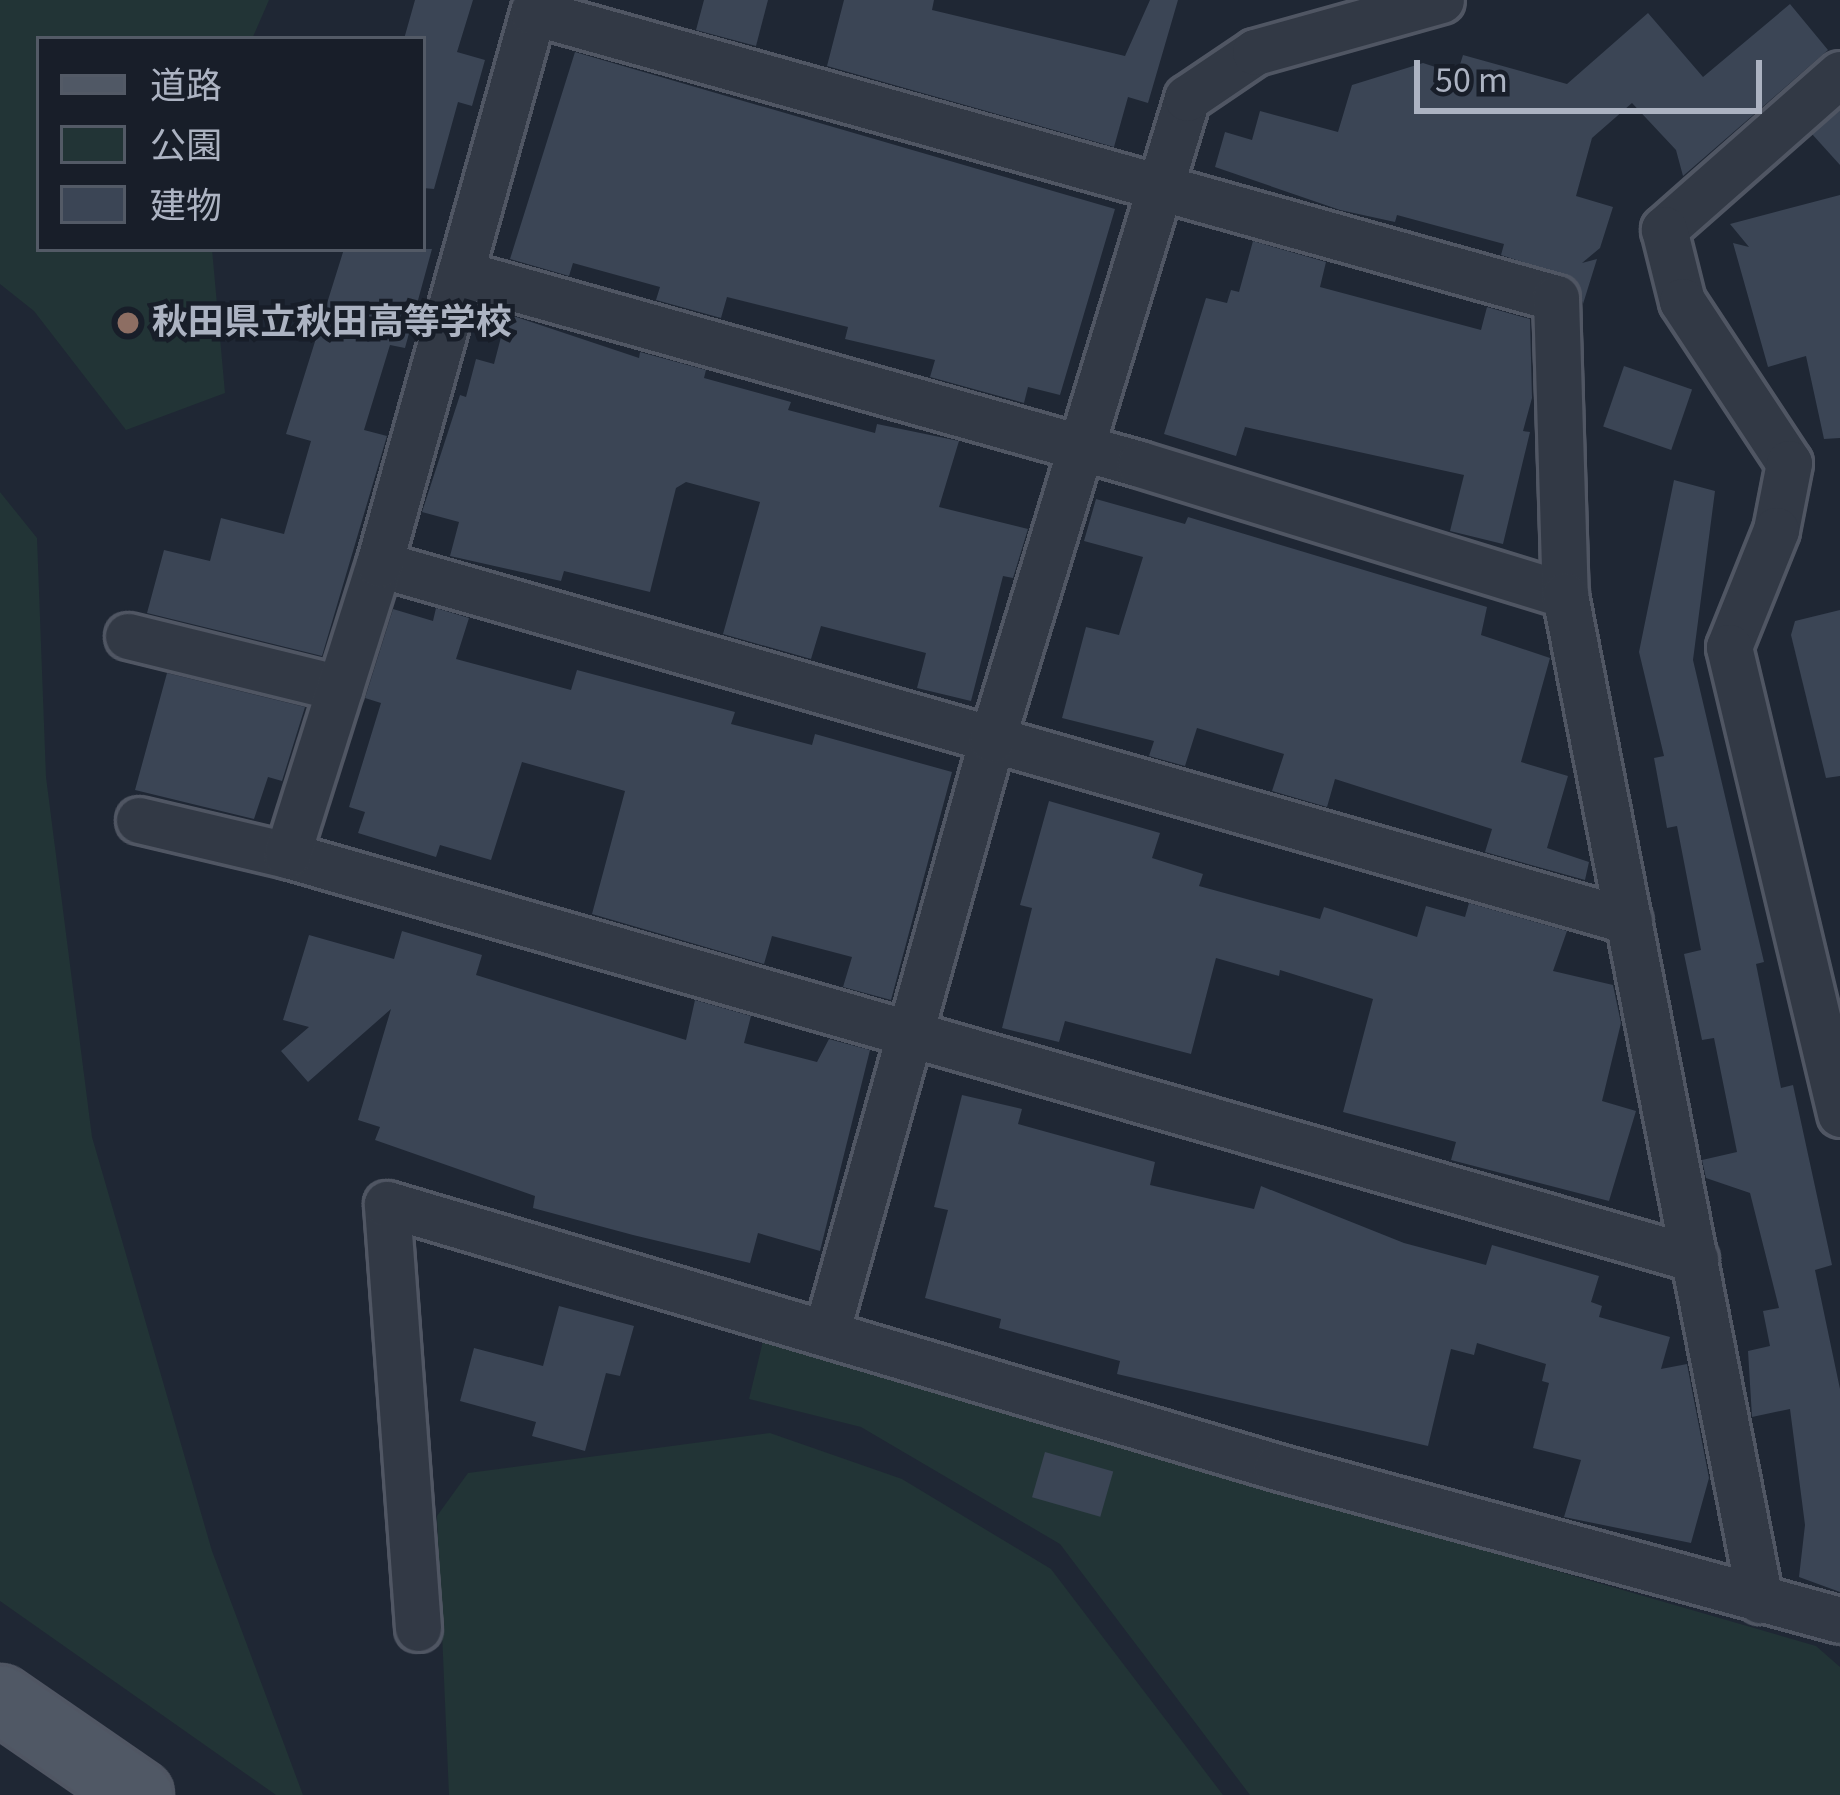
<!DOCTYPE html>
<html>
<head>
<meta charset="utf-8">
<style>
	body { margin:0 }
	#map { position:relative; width:1840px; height:1795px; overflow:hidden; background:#1f2734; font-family:"Source Sans 3","Noto Sans JP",sans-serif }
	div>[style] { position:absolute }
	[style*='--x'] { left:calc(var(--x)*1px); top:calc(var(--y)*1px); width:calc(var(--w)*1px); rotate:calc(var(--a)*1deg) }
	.green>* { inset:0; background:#223436 }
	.building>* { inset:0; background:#3b4555; transform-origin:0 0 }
	.roads { filter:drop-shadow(3px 0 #505663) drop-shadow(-3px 0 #505663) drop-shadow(0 3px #505663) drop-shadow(0 -3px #505663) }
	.minor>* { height:45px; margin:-22.5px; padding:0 22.5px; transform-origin:22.5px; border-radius:22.5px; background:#323945 }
	.primary>* { height:66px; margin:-33px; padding:0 33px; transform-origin:33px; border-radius:33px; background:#505865 }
	.dots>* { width:33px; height:33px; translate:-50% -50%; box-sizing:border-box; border:6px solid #181e29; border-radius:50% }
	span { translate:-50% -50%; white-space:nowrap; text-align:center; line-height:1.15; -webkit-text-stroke:9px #181e29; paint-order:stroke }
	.poi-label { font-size:36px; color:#acb3c2; font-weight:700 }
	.left { translate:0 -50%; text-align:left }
	.legend { position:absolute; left:36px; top:36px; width:390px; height:216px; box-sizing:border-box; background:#181e29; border:3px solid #535a66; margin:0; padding:15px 21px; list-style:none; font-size:36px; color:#acb3c2 }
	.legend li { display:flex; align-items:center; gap:24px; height:60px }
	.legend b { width:60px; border:3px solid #535a66 }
	.scale { position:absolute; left:1414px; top:60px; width:348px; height:54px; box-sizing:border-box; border:6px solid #acb3c2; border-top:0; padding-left:15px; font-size:36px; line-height:42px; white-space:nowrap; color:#acb3c2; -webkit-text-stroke:9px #181e29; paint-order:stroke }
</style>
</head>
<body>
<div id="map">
	<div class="green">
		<div style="clip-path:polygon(0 0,269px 0,252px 39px,39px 39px,39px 249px,212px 249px,225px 393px,126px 430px,34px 311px,0 284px)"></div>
		<div style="clip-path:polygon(0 492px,37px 538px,46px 777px,92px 1137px,212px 1551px,303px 1795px,276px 1795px,0 1601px)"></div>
		<div style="clip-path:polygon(763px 1341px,1816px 1646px,1840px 1667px,1840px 1795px,1250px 1795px,1060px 1544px,861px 1427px,749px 1399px)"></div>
		<div style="clip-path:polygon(770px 1433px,902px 1479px,1051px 1569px,1223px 1795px,449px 1795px,437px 1516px,468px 1473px)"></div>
	</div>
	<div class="building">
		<div style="clip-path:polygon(415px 0,473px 0,457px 52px,485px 60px,472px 106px,458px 102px,434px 189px,423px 188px,423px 39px,404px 39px)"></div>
		<div style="clip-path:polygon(704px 0,768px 0,756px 46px,696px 30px)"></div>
		<div style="clip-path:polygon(844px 0,934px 0,932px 10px,1125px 56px,1150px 0,1178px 0,1148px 103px,1128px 97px,1114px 147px,827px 66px)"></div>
		<div style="clip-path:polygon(1790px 4px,1828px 50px,1683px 176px,1676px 150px,1632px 103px,1592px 138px,1576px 196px,1613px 207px,1600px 248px,1582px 263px,1597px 259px,1583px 304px,1576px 280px,1501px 255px,1504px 244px,1397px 215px,1395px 222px,1340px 210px,1215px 167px,1225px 132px,1252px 140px,1260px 111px,1338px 132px,1352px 85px,1423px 63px,1457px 74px,1463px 55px,1567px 84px,1648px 13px,1703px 77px)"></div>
		<div style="clip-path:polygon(575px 52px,1115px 209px,1060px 395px,1028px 387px,1024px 403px,930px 377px,935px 360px,845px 339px,848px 327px,727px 297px,721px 318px,656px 300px,660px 287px,573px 263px,569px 276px,510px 259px)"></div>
		<div style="clip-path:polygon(1840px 110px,1840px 165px,1812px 134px)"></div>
		<div style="clip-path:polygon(1840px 195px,1840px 438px,1824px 439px,1806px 356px,1768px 367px,1733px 243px,1749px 247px,1730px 224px)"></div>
		<div style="clip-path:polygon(1253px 241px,1326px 262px,1320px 287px,1481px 330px,1487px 307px,1530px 319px,1532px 398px,1523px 431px,1530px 432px,1503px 544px,1450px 531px,1464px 475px,1245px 427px,1236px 456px,1164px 434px,1206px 298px,1227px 303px,1231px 290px,1239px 292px)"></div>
		<div style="clip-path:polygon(344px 249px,432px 249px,405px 348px,390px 345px,364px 430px,387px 436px,322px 656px,147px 613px,164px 550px,210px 561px,221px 518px,284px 534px,311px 441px,286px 434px)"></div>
		<div style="clip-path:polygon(507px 314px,639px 358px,640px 352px,706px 370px,704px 378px,791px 402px,788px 410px,875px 433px,877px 424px,959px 441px,939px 507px,1028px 529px,1013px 578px,1003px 576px,971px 701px,917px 688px,926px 653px,821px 626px,811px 659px,723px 634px,760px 502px,686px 482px,676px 488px,650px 592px,564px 571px,561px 581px,450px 556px,459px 522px,422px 512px,460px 395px,466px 397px,476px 359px,494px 364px)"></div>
		<div style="left:1624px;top:366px;width:72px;height:64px;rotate:19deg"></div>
		<div style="clip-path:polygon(1674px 480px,1715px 491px,1693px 660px,1764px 962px,1756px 964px,1781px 1088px,1793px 1085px,1832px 1265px,1815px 1270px,1840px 1389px,1840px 1592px,1799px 1577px,1805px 1525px,1790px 1409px,1752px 1417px,1748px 1351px,1770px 1346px,1763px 1311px,1779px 1308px,1750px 1193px,1706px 1178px,1702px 1160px,1737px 1152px,1714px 1038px,1702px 1040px,1684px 954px,1701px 950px,1677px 826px,1667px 828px,1654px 758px,1664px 756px,1639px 652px)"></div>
		<div style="clip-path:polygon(1096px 499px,1185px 524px,1188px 517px,1487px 607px,1481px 635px,1550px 658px,1521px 762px,1568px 776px,1547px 848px,1589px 862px,1585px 880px,1485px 852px,1492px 829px,1335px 779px,1327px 807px,1272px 791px,1284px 754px,1197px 728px,1185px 766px,1149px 756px,1154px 741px,1062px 718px,1086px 627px,1119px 635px,1143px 557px,1084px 541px)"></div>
		<div style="clip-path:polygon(436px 608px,469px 618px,456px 659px,571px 690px,577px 670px,735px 712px,731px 724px,812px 745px,815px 734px,952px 772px,891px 1000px,843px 987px,852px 957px,772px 936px,764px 964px,592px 914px,625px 791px,522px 762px,491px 860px,440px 845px,436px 857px,358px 833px,365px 812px,349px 807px,381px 703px,365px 698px,393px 609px,433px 621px)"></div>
		<div style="clip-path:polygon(1840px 610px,1840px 776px,1826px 778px,1791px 635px,1795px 621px)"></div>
		<div style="clip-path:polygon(167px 673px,305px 707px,282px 781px,268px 777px,254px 819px,135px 790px)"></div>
		<div style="clip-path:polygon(1049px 801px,1160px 833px,1152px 858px,1203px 874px,1199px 886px,1320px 919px,1324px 907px,1417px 937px,1426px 906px,1465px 917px,1469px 903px,1567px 931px,1553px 971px,1613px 985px,1621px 1023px,1602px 1101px,1636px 1111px,1609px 1201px,1451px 1160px,1456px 1142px,1343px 1112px,1373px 999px,1280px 970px,1279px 976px,1216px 958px,1191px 1054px,1065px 1021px,1059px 1042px,1002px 1028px,1032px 908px,1020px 905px)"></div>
		<div style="clip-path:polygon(402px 931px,482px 955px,476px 975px,686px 1040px,695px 1000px,751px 1016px,744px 1043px,817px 1062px,829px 1039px,870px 1050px,820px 1251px,758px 1233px,750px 1263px,633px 1235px,533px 1208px,535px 1196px,375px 1140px,380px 1127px,358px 1120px,391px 1009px,308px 1082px,281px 1051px,309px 1027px,283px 1020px,309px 935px,394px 959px)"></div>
		<div style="clip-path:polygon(962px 1095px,1022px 1109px,1018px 1124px,1155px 1162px,1150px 1185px,1254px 1209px,1261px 1186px,1404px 1243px,1486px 1265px,1492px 1245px,1599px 1276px,1591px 1302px,1602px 1306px,1599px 1317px,1670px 1337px,1661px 1369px,1687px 1364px,1709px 1478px,1691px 1543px,1564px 1517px,1581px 1460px,1533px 1448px,1549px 1383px,1542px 1381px,1546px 1364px,1477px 1343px,1474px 1355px,1451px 1349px,1428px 1446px,1117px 1374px,1120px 1361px,999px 1328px,1001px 1319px,925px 1298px,948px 1210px,934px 1207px)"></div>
		<div style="clip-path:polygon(559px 1306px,634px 1326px,620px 1376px,606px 1373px,585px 1451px,532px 1436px,536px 1422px,460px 1401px,474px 1348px,543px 1366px)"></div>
		<div style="left:1045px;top:1452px;width:71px;height:47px;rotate:16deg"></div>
	</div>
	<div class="roads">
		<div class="minor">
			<div style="--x:1840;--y:74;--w:235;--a:138.6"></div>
			<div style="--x:1664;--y:229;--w:74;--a:76"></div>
			<div style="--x:1682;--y:301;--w:194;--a:56.6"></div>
			<div style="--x:1789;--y:463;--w:68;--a:101"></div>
			<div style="--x:1776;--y:530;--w:126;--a:111.9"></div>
			<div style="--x:1729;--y:647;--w:480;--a:76.6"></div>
			<div style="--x:460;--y:273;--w:706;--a:15.69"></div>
			<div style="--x:1140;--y:464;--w:445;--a:17.1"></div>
			<div style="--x:379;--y:564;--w:1300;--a:15.94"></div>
			<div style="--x:128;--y:636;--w:218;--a:13.8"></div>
			<div style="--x:139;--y:820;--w:152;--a:13.3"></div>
			<div style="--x:287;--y:855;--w:1465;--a:16.01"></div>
			<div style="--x:287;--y:855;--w:305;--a:-72.5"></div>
			<div style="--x:379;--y:564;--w:573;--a:-74.41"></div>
			<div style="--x:533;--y:12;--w:1062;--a:15.62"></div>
			<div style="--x:1556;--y:298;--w:297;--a:88.3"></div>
			<div style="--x:1565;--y:595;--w:1024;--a:79.02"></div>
			<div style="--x:827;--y:1330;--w:614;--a:-74.4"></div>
			<div style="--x:992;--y:739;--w:670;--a:-73.08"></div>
			<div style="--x:1187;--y:98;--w:82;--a:-34.1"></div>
			<div style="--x:1255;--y:52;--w:193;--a:-15.6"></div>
			<div style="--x:418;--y:1628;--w:425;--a:-94.2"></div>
			<div style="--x:387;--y:1204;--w:928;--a:16.46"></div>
			<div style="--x:1277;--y:1467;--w:583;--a:15.2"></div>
		</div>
		<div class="primary">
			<div style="--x:0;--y:1699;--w:169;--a:34.6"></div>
		</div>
	</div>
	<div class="dots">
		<div style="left:128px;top:323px;background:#8d6e63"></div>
	</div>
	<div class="poi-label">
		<span class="left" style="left:152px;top:323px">秋田県立秋田高等学校</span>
	</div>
	<ul class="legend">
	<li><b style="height:15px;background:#505865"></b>道路</li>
	<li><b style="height:33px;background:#223436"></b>公園</li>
	<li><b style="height:33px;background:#3b4555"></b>建物</li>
	</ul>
	<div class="scale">50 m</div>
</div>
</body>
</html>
